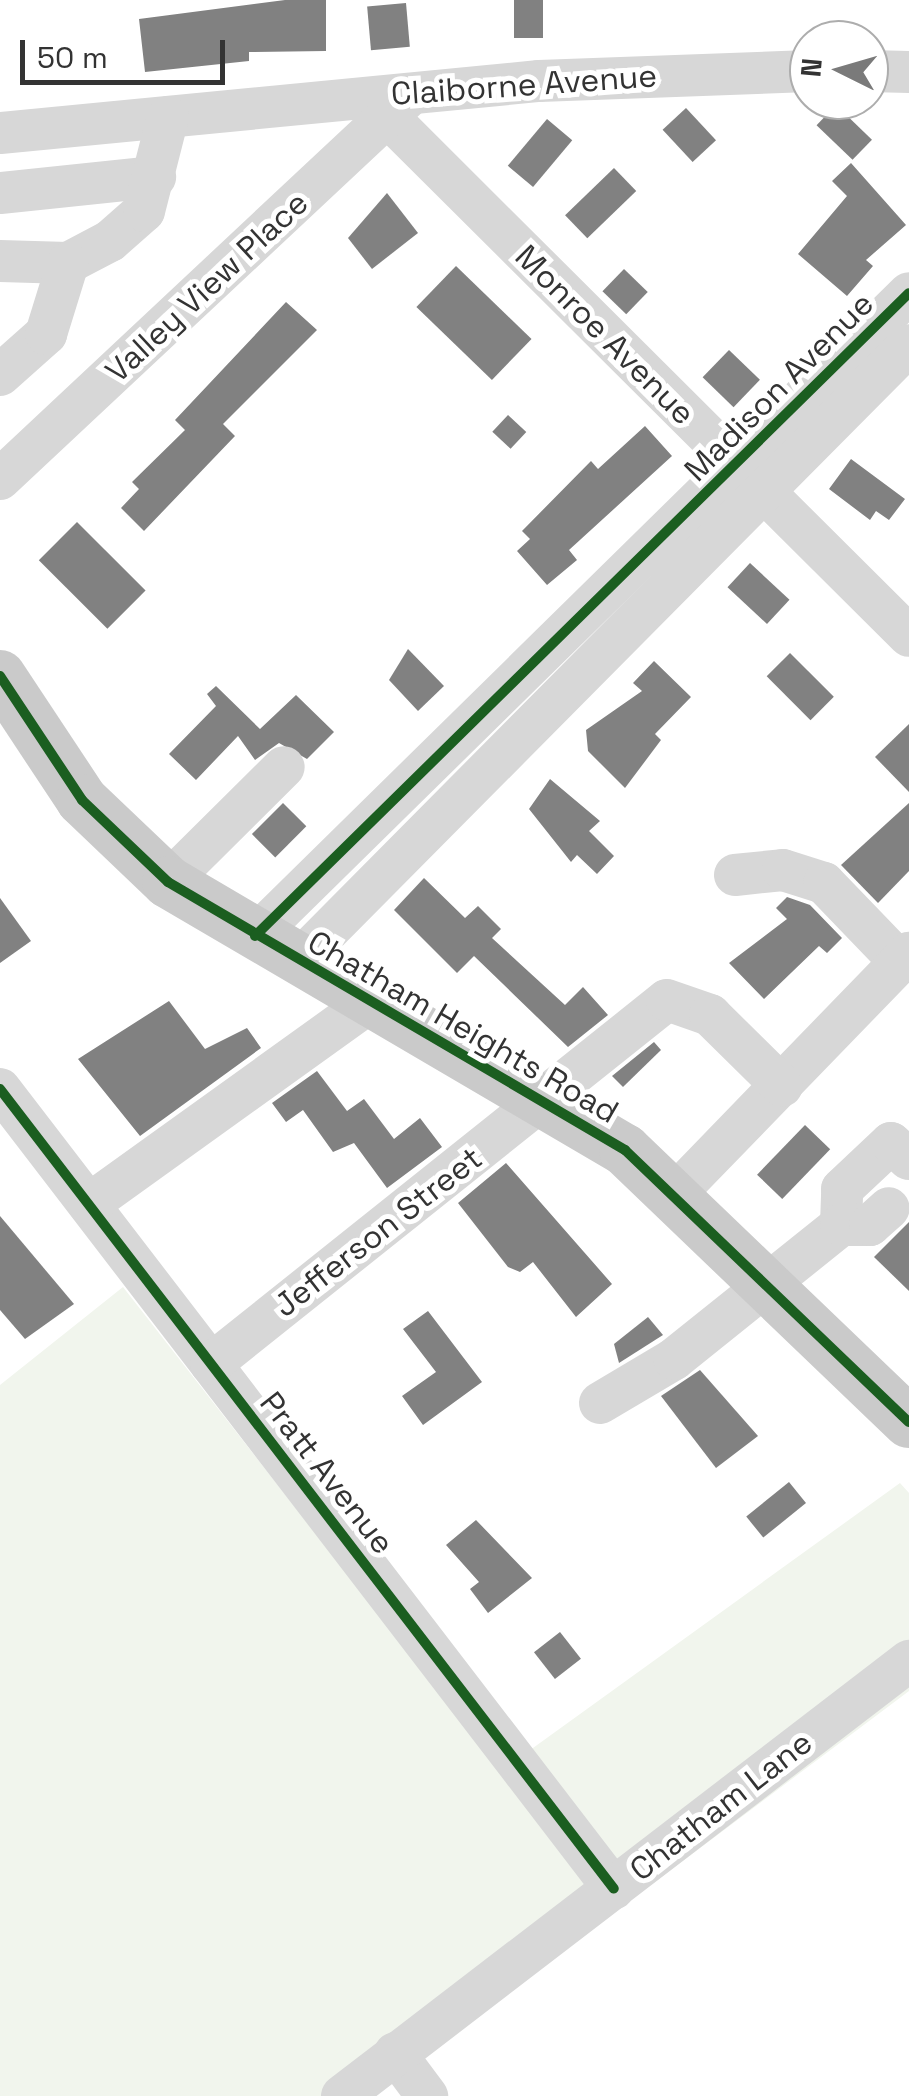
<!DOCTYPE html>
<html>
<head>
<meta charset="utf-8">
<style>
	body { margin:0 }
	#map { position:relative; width:909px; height:2096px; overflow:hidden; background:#fff; font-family:"Space Grotesk",sans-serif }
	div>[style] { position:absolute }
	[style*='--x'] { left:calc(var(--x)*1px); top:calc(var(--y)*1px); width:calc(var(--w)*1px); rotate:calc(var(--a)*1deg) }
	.green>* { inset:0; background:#f1f5ed }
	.building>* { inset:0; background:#818181; transform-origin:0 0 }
	.minor>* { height:42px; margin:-21px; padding:0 21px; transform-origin:21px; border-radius:21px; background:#d7d7d7 }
	.major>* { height:52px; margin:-26px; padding:0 26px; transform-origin:26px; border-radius:26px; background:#cacaca }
	.cycleway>* { height:10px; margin:-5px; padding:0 5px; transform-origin:5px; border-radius:5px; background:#1b5e20 }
	span { translate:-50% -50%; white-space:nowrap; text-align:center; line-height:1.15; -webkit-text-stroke:10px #fff; paint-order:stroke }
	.street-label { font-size:32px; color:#333 }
	.north { position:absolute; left:789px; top:20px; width:100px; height:100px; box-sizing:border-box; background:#fff; border:2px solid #adadad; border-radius:50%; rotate:275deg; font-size:28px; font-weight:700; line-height:40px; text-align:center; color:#333 }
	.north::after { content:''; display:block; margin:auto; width:35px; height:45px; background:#7a7a7a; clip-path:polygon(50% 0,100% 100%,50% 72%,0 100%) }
	.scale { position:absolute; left:20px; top:40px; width:205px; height:45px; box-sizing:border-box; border:5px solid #333; border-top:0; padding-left:12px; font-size:30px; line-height:35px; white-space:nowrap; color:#333; -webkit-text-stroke:8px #fff; paint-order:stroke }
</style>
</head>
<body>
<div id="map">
	<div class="green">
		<div style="clip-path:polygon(123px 1287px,501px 1771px,900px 1483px,909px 1493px,909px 1691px,370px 2096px,0 2096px,0 1385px)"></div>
	</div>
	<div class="building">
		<div style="clip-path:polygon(285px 0,326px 0,326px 51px,249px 52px,249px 61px,145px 72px,139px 19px)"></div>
		<div style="left:514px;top:0;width:29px;height:38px"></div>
		<div style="left:406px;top:3px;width:44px;height:39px;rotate:85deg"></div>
		<div style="left:836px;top:105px;width:50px;height:28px;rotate:44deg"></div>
		<div style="left:686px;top:108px;width:44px;height:32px;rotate:47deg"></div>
		<div style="left:547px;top:119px;width:33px;height:61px;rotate:40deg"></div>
		<div style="clip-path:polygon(851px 163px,906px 225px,866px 260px,873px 266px,847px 296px,798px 254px,847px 196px,832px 181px)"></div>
		<div style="left:614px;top:168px;width:32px;height:68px;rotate:46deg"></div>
		<div style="clip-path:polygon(387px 193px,418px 233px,372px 269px,348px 238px)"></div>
		<div style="left:456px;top:266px;width:105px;height:57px;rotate:44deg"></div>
		<div style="left:624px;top:269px;width:33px;height:31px;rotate:44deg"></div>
		<div style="clip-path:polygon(286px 302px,317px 330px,223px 424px,235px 436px,144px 531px,121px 508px,139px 489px,132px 482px,185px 430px,175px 420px)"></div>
		<div style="left:729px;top:350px;width:43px;height:38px;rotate:44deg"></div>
		<div style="left:508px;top:415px;width:25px;height:23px;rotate:43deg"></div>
		<div style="clip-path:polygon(645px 426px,672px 456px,569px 550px,577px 560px,547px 585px,517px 551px,530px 539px,522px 531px,591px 461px,598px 469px)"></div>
		<div style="clip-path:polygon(851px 459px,905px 499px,889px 520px,876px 511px,870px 520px,829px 489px)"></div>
		<div style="left:77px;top:522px;width:97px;height:54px;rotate:45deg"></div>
		<div style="left:750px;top:563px;width:54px;height:33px;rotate:43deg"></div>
		<div style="clip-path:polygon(408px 649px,444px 686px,418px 711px,389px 680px)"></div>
		<div style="left:790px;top:653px;width:62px;height:33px;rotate:45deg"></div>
		<div style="clip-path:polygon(654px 661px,691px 697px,655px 734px,661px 740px,625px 788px,588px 751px,586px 730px,642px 691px,633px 683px)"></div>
		<div style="clip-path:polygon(216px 686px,260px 729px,296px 695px,334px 732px,307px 759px,279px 743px,255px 760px,238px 736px,196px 780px,169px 754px,216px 706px,207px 694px)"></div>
		<div style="clip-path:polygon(909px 724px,909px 792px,875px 757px)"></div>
		<div style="clip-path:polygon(550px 779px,600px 821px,589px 831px,614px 856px,597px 874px,577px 855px,571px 862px,529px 809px)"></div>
		<div style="left:283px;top:803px;width:33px;height:44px;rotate:45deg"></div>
		<div style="clip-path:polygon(909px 803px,909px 871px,878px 903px,841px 865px)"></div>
		<div style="clip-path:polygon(424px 878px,465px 918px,478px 906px,501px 929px,492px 938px,565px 1005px,583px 987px,608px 1015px,568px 1047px,474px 956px,457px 973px,394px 910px)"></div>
		<div style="clip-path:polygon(787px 897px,810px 905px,842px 938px,827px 953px,819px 946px,764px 999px,729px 963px,787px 919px,776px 908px)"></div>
		<div style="clip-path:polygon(0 898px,31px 941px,0 963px)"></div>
		<div style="clip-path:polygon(169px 1001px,205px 1049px,247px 1028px,261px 1048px,140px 1136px,78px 1059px)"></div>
		<div style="clip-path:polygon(654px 1042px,661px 1050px,623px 1087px,612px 1076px)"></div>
		<div style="clip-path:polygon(317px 1071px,347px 1111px,364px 1099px,394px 1139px,420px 1118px,442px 1147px,387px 1188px,354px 1143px,333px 1152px,303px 1110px,286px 1122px,272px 1103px)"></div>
		<div style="left:805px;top:1125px;width:35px;height:69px;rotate:44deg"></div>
		<div style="clip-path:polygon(506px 1163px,612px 1284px,576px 1317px,533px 1262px,520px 1272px,508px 1267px,458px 1203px)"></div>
		<div style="clip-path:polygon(0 1216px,74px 1304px,25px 1339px,0 1310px)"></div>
		<div style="clip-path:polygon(909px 1222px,909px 1291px,874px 1257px)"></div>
		<div style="clip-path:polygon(428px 1311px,482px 1382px,423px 1425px,402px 1396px,436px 1372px,403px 1329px)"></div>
		<div style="clip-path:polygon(648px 1317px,663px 1335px,619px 1363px,614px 1344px)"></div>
		<div style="clip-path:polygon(700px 1370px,758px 1436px,716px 1468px,661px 1396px)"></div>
		<div style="left:789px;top:1482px;width:27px;height:55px;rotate:51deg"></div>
		<div style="clip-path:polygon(476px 1520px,532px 1578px,488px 1613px,470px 1589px,479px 1582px,446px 1545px)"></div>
		<div style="left:560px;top:1632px;width:34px;height:33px;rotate:52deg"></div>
	</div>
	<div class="minor">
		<div style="--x:869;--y:71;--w:40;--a:1.4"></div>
		<div style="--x:388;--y:117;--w:735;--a:44.89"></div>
		<div style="--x:0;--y:133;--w:542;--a:-5.51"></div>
		<div style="--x:539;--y:81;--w:270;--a:-2.1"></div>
		<div style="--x:0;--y:193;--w:156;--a:-5.9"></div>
		<div style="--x:0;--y:261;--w:68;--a:1.7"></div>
		<div style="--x:68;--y:263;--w:47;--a:-27.6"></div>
		<div style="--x:110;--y:241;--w:45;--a:-41.4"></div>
		<div style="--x:144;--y:211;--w:97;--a:-75.7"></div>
		<div style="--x:0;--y:375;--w:62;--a:-41.7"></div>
		<div style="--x:46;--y:334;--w:74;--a:-72.8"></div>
		<div style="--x:0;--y:479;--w:560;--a:-43.12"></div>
		<div style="--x:735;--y:875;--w:48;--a:-5.9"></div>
		<div style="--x:783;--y:870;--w:43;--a:17.6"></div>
		<div style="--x:824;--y:883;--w:110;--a:46.1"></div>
		<div style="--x:168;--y:882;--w:163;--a:-44.8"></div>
		<div style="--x:255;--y:936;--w:917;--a:-44.51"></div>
		<div style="--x:299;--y:960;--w:866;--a:-45.23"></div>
		<div style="--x:0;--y:1089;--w:1008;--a:52.49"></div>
		<div style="--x:677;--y:1192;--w:333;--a:-45.9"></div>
		<div style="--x:89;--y:1204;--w:348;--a:-35.7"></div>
		<div style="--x:841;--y:1225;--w:36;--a:-88"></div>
		<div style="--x:842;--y:1189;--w:67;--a:-43.2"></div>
		<div style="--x:891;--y:1143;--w:24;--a:42"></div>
		<div style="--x:211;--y:1364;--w:583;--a:-38.6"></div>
		<div style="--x:667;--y:1000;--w:46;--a:19.2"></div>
		<div style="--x:710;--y:1015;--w:101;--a:44.6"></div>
		<div style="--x:600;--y:1403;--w:86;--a:-30.7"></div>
		<div style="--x:674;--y:1359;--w:214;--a:-38.7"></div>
		<div style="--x:841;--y:1225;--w:29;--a:0"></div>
		<div style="--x:870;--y:1225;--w:25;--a:-42"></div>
		<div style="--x:395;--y:2053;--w:54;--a:53.3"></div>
		<div style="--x:342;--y:2096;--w:715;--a:-37.5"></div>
	</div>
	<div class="major">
		<div style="--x:0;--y:676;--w:149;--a:56.5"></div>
		<div style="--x:82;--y:800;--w:119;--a:43.6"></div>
		<div style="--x:168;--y:882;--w:530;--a:30.39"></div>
		<div style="--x:625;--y:1150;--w:393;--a:43.8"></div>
	</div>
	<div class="cycleway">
		<div style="--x:0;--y:676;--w:149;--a:56.5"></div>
		<div style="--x:82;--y:800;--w:119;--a:43.6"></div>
		<div style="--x:168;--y:882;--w:530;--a:30.39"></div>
		<div style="--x:625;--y:1150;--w:393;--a:43.8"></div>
		<div style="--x:255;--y:936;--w:917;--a:-44.51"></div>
		<div style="--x:0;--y:1089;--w:1008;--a:52.49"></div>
	</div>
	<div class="street-label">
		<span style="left:524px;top:85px;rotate:-4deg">Claiborne Avenue</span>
		<span style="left:207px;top:287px;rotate:-43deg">Valley View Place</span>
		<span style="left:605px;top:335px;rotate:45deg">Monroe Avenue</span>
		<span style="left:779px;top:387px;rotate:-45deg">Madison Avenue</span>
		<span style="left:463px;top:1027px;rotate:30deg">Chatham Heights Road</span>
		<span style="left:378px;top:1232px;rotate:-38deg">Jefferson Street</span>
		<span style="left:327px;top:1473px;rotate:52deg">Pratt Avenue</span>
		<span style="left:721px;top:1806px;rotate:-38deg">Chatham Lane</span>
	</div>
	<div class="north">N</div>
	<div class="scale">50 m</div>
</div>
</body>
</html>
